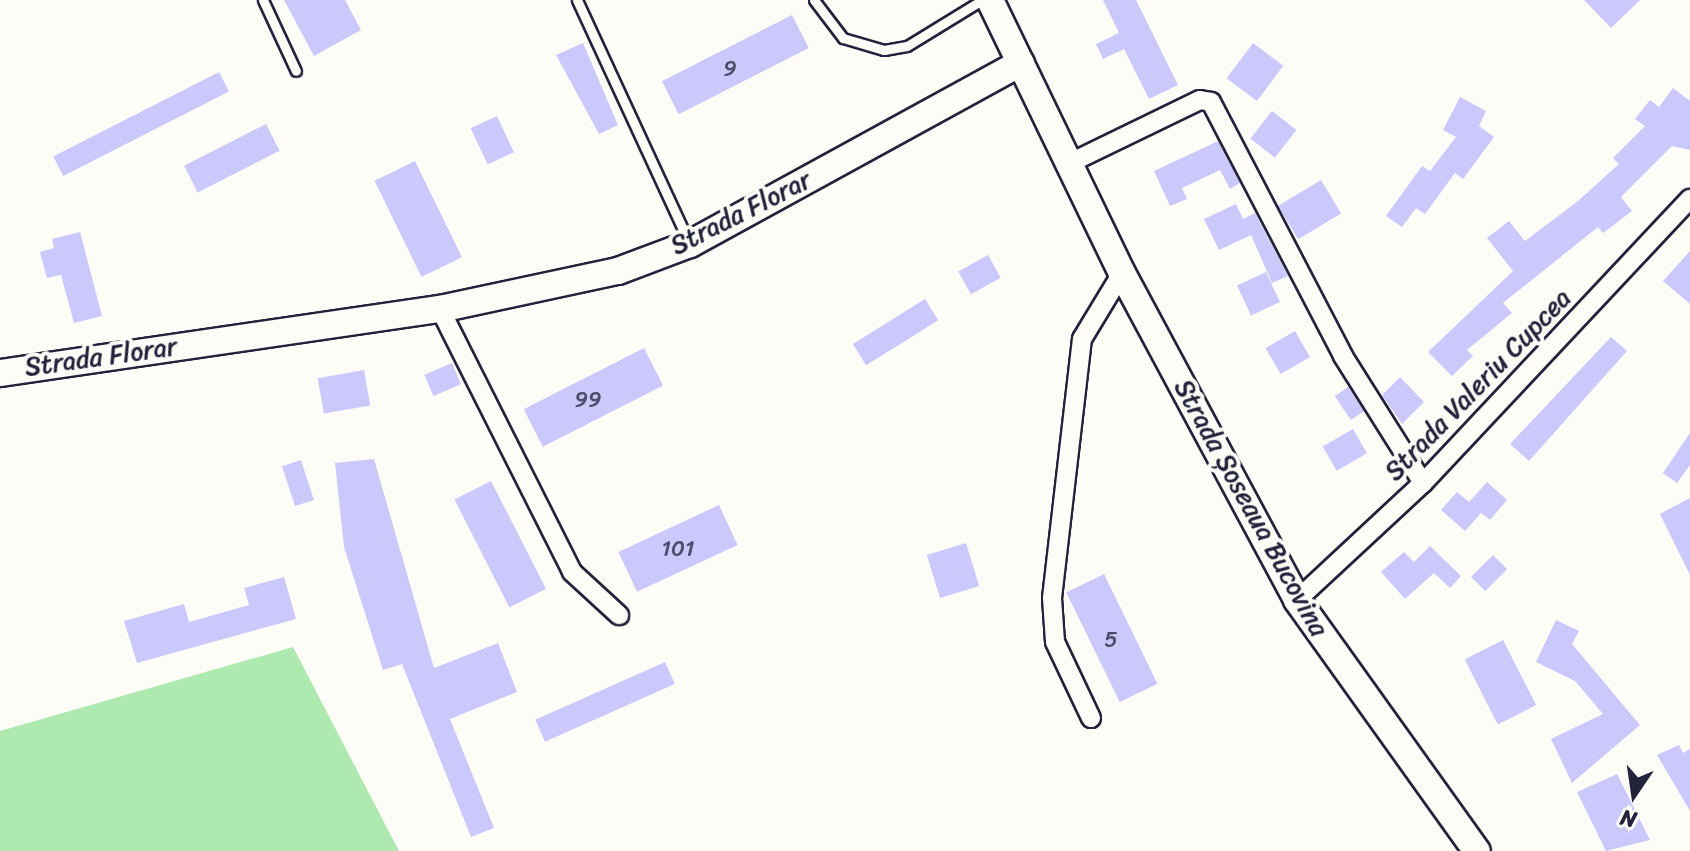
<!DOCTYPE html>
<html>
<head>
<meta charset="utf-8">
<style>
	body { margin:0 }
	#map { position:relative; width:1690px; height:851px; overflow:hidden; background:#fdfcf7; font-family:Sriracha,sans-serif }
	div>[style] { position:absolute }
	[style*='--x'] { left:calc(var(--x)*1px); top:calc(var(--y)*1px); width:calc(var(--w)*1px); rotate:calc(var(--a)*1deg) }
	.green>* { inset:0; background:#aeeaaf }
	.building>* { inset:0; background:#cbc8fb; transform-origin:0 0 }
	.roads { filter:drop-shadow(2px 0 #22223b) drop-shadow(-2px 0 #22223b) drop-shadow(0 2px #22223b) drop-shadow(0 -2px #22223b) }
	.lane>* { height:9px; margin:-4.5px; padding:0 4.5px; transform-origin:4.5px; border-radius:4.5px; background:#fdfcf7 }
	.street>* { height:18px; margin:-9px; padding:0 9px; transform-origin:9px; border-radius:9px; background:#fdfcf7 }
	.secondary>* { height:26px; margin:-13px; padding:0 13px; transform-origin:13px; border-radius:13px; background:#fdfcf7 }
	span { translate:-50% -50%; white-space:nowrap; text-align:center; line-height:1.15; -webkit-text-stroke:8px #fdfcf7; paint-order:stroke }
	.number-label { font-size:22px; color:#4c4c6b }
	.number-label span { -webkit-text-stroke-width:0 }
	.street-label { font-size:26px; color:#22223b }
	.north { position:absolute; left:1594px; top:755px; width:80px; height:80px; -webkit-text-stroke:6px #fdfcf7; paint-order:stroke; rotate:193deg; font-size:22px; font-weight:700; line-height:32px; text-align:center; color:#22223b }
	.north::after { content:''; display:block; margin:auto; width:28px; height:36px; background:#22223b; clip-path:polygon(50% 0,100% 100%,50% 72%,0 100%) }
</style>
</head>
<body>
<div id="map">
	<div class="green">
		<div style="clip-path:polygon(293px 647px,399px 851px,0 851px,0 731px)"></div>
	</div>
	<div class="building">
		<div style="clip-path:polygon(284px 0,345px 0,361px 30px,314px 56px)"></div>
		<div style="clip-path:polygon(1103px 0,1136px 0,1178px 85px,1149px 99px,1124px 49px,1103px 59px,1096px 44px,1119px 33px)"></div>
		<div style="clip-path:polygon(1584px 0,1640px 0,1611px 28px)"></div>
		<div style="left:792px;top:15px;width:37px;height:146px;rotate:63deg"></div>
		<div style="clip-path:polygon(583px 43px,618px 125px,599px 134px,556px 55px)"></div>
		<div style="left:1253px;top:43px;width:38px;height:44px;rotate:37deg"></div>
		<div style="left:219px;top:72px;width:22px;height:186px;rotate:63deg"></div>
		<div style="clip-path:polygon(1673px 88px,1690px 101px,1690px 150px,1672px 146px,1621px 197px,1632px 211px,1603px 233px,1598px 227px,1503px 303px,1512px 313px,1467px 350px,1473px 356px,1452px 376px,1428px 352px,1513px 271px,1487px 238px,1509px 221px,1525px 241px,1578px 201px,1619px 164px,1613px 158px,1645px 126px,1635px 119px,1650px 100px,1659px 107px)"></div>
		<div style="clip-path:polygon(1460px 97px,1486px 111px,1479px 126px,1494px 137px,1463px 179px,1455px 173px,1425px 214px,1416px 208px,1402px 227px,1386px 216px,1422px 166px,1430px 171px,1456px 137px,1443px 130px)"></div>
		<div style="left:1272px;top:111px;width:31px;height:35px;rotate:38deg"></div>
		<div style="left:497px;top:116px;width:40px;height:29px;rotate:65deg"></div>
		<div style="left:266px;top:124px;width:30px;height:92px;rotate:63deg"></div>
		<div style="clip-path:polygon(1218px 141px,1240px 183px,1230px 189px,1220px 170px,1182px 188px,1187px 199px,1170px 206px,1154px 171px)"></div>
		<div style="left:415px;top:161px;width:107px;height:45px;rotate:64deg"></div>
		<div style="left:1321px;top:180px;width:39px;height:50px;rotate:59deg"></div>
		<div style="clip-path:polygon(1236px 204px,1243px 219px,1255px 213px,1288px 276px,1272px 283px,1251px 235px,1219px 250px,1204px 219px)"></div>
		<div style="clip-path:polygon(80px 232px,102px 316px,74px 323px,61px 275px,47px 278px,40px 252px,54px 248px,52px 239px)"></div>
		<div style="clip-path:polygon(1690px 251px,1690px 304px,1663px 281px)"></div>
		<div style="left:988px;top:255px;width:26px;height:34px;rotate:61deg"></div>
		<div style="left:1266px;top:272px;width:33px;height:32px;rotate:65deg"></div>
		<div style="left:925px;top:299px;width:25px;height:85px;rotate:58deg"></div>
		<div style="left:1295px;top:331px;width:30px;height:34px;rotate:60deg"></div>
		<div style="clip-path:polygon(1611px 337px,1627px 351px,1529px 461px,1510px 444px)"></div>
		<div style="left:644px;top:348px;width:42px;height:135px;rotate:63deg"></div>
		<div style="left:452px;top:363px;width:23px;height:30px;rotate:67deg"></div>
		<div style="left:364px;top:370px;width:36px;height:47px;rotate:80deg"></div>
		<div style="clip-path:polygon(1400px 377px,1424px 402px,1402px 424px,1382px 395px)"></div>
		<div style="left:1348px;top:387px;width:29px;height:16px;rotate:56deg"></div>
		<div style="left:1353px;top:429px;width:28px;height:35px;rotate:60deg"></div>
		<div style="clip-path:polygon(1690px 433px,1690px 465px,1677px 483px,1663px 473px)"></div>
		<div style="clip-path:polygon(374px 459px,434px 668px,498px 643px,517px 692px,450px 719px,494px 828px,471px 837px,402px 664px,383px 670px,344px 547px,335px 463px)"></div>
		<div style="left:301px;top:460px;width:42px;height:20px;rotate:72deg"></div>
		<div style="left:491px;top:481px;width:121px;height:41px;rotate:63deg"></div>
		<div style="clip-path:polygon(1487px 482px,1507px 500px,1490px 520px,1475px 508px,1481px 513px,1465px 531px,1441px 510px,1457px 492px,1469px 502px)"></div>
		<div style="clip-path:polygon(1690px 498px,1690px 575px,1660px 514px)"></div>
		<div style="left:719px;top:505px;width:44px;height:111px;rotate:65deg"></div>
		<div style="left:966px;top:543px;width:45px;height:41px;rotate:73deg"></div>
		<div style="clip-path:polygon(1430px 546px,1461px 576px,1450px 588px,1434px 573px,1405px 599px,1381px 572px,1404px 552px,1414px 562px)"></div>
		<div style="left:1493px;top:555px;width:20px;height:31px;rotate:45deg"></div>
		<div style="left:1104px;top:574px;width:122px;height:42px;rotate:64deg"></div>
		<div style="clip-path:polygon(284px 577px,296px 619px,137px 663px,124px 621px,184px 604px,189px 622px,249px 605px,244px 588px)"></div>
		<div style="clip-path:polygon(1556px 620px,1579px 631px,1572px 644px,1640px 725px,1572px 783px,1551px 739px,1603px 714px,1575px 681px,1536px 662px)"></div>
		<div style="left:1503px;top:640px;width:73px;height:43px;rotate:63deg"></div>
		<div style="left:665px;top:662px;width:24px;height:142px;rotate:66deg"></div>
		<div style="clip-path:polygon(1679px 745px,1683px 753px,1690px 749px,1690px 811px,1657px 755px)"></div>
		<div style="clip-path:polygon(1617px 774px,1650px 840px,1606px 851px,1577px 792px)"></div>
	</div>
	<div class="roads">
		<div class="lane">
			<div style="--x:263;--y:0;--w:78;--a:65.1"></div>
			<div style="--x:577;--y:0;--w:264;--a:65.2"></div>
			<div style="--x:814;--y:0;--w:48;--a:52.7"></div>
			<div style="--x:843;--y:38;--w:43;--a:16.3"></div>
			<div style="--x:884;--y:50;--w:23;--a:-10"></div>
			<div style="--x:907;--y:46;--w:88;--a:-31.5"></div>
		</div>
		<div class="street">
			<div style="--x:1070;--y:163;--w:144;--a:-25.9"></div>
			<div style="--x:1200;--y:100;--w:11;--a:10"></div>
			<div style="--x:1211;--y:102;--w:286;--a:62.5"></div>
			<div style="--x:1343;--y:356;--w:150;--a:57.8"></div>
			<div style="--x:440;--y:309;--w:294;--a:63.3"></div>
			<div style="--x:572;--y:572;--w:64;--a:42.5"></div>
			<div style="--x:1297;--y:600;--w:172;--a:-42.9"></div>
			<div style="--x:1423;--y:483;--w:390;--a:-46.8"></div>
			<div style="--x:1091;--y:718;--w:84;--a:-115.3"></div>
			<div style="--x:1055;--y:642;--w:44;--a:-93.9"></div>
			<div style="--x:1052;--y:598;--w:261;--a:-83.4"></div>
			<div style="--x:1082;--y:339;--w:77;--a:-58.8"></div>
		</div>
		<div class="secondary">
			<div style="--x:990;--y:0;--w:303;--a:64.2"></div>
			<div style="--x:1122;--y:273;--w:371;--a:61.8"></div>
			<div style="--x:1297;--y:600;--w:309;--a:54.4"></div>
			<div style="--x:0;--y:373;--w:445;--a:-8.3"></div>
			<div style="--x:440;--y:309;--w:182;--a:-12.1"></div>
			<div style="--x:618;--y:271;--w:77;--a:-20.6"></div>
			<div style="--x:690;--y:244;--w:377;--a:-28.7"></div>
		</div>
	</div>
	<div class="number-label">
		<span style="left:730px;top:69px">9</span>
		<span style="left:588px;top:400px">99</span>
		<span style="left:678px;top:549px">101</span>
		<span style="left:1111px;top:640px">5</span>
	</div>
	<div class="street-label">
		<span style="left:741px;top:213px;rotate:-27deg">Strada Florar</span>
		<span style="left:101px;top:357px;rotate:-8deg">Strada Florar</span>
		<span style="left:1478px;top:385px;rotate:-46deg">Strada Valeriu Cupcea</span>
		<span style="left:1251px;top:508px;rotate:61deg">Strada Șoseaua Bucovina</span>
	</div>
	<div class="north">N</div>
</div>
</body>
</html>
